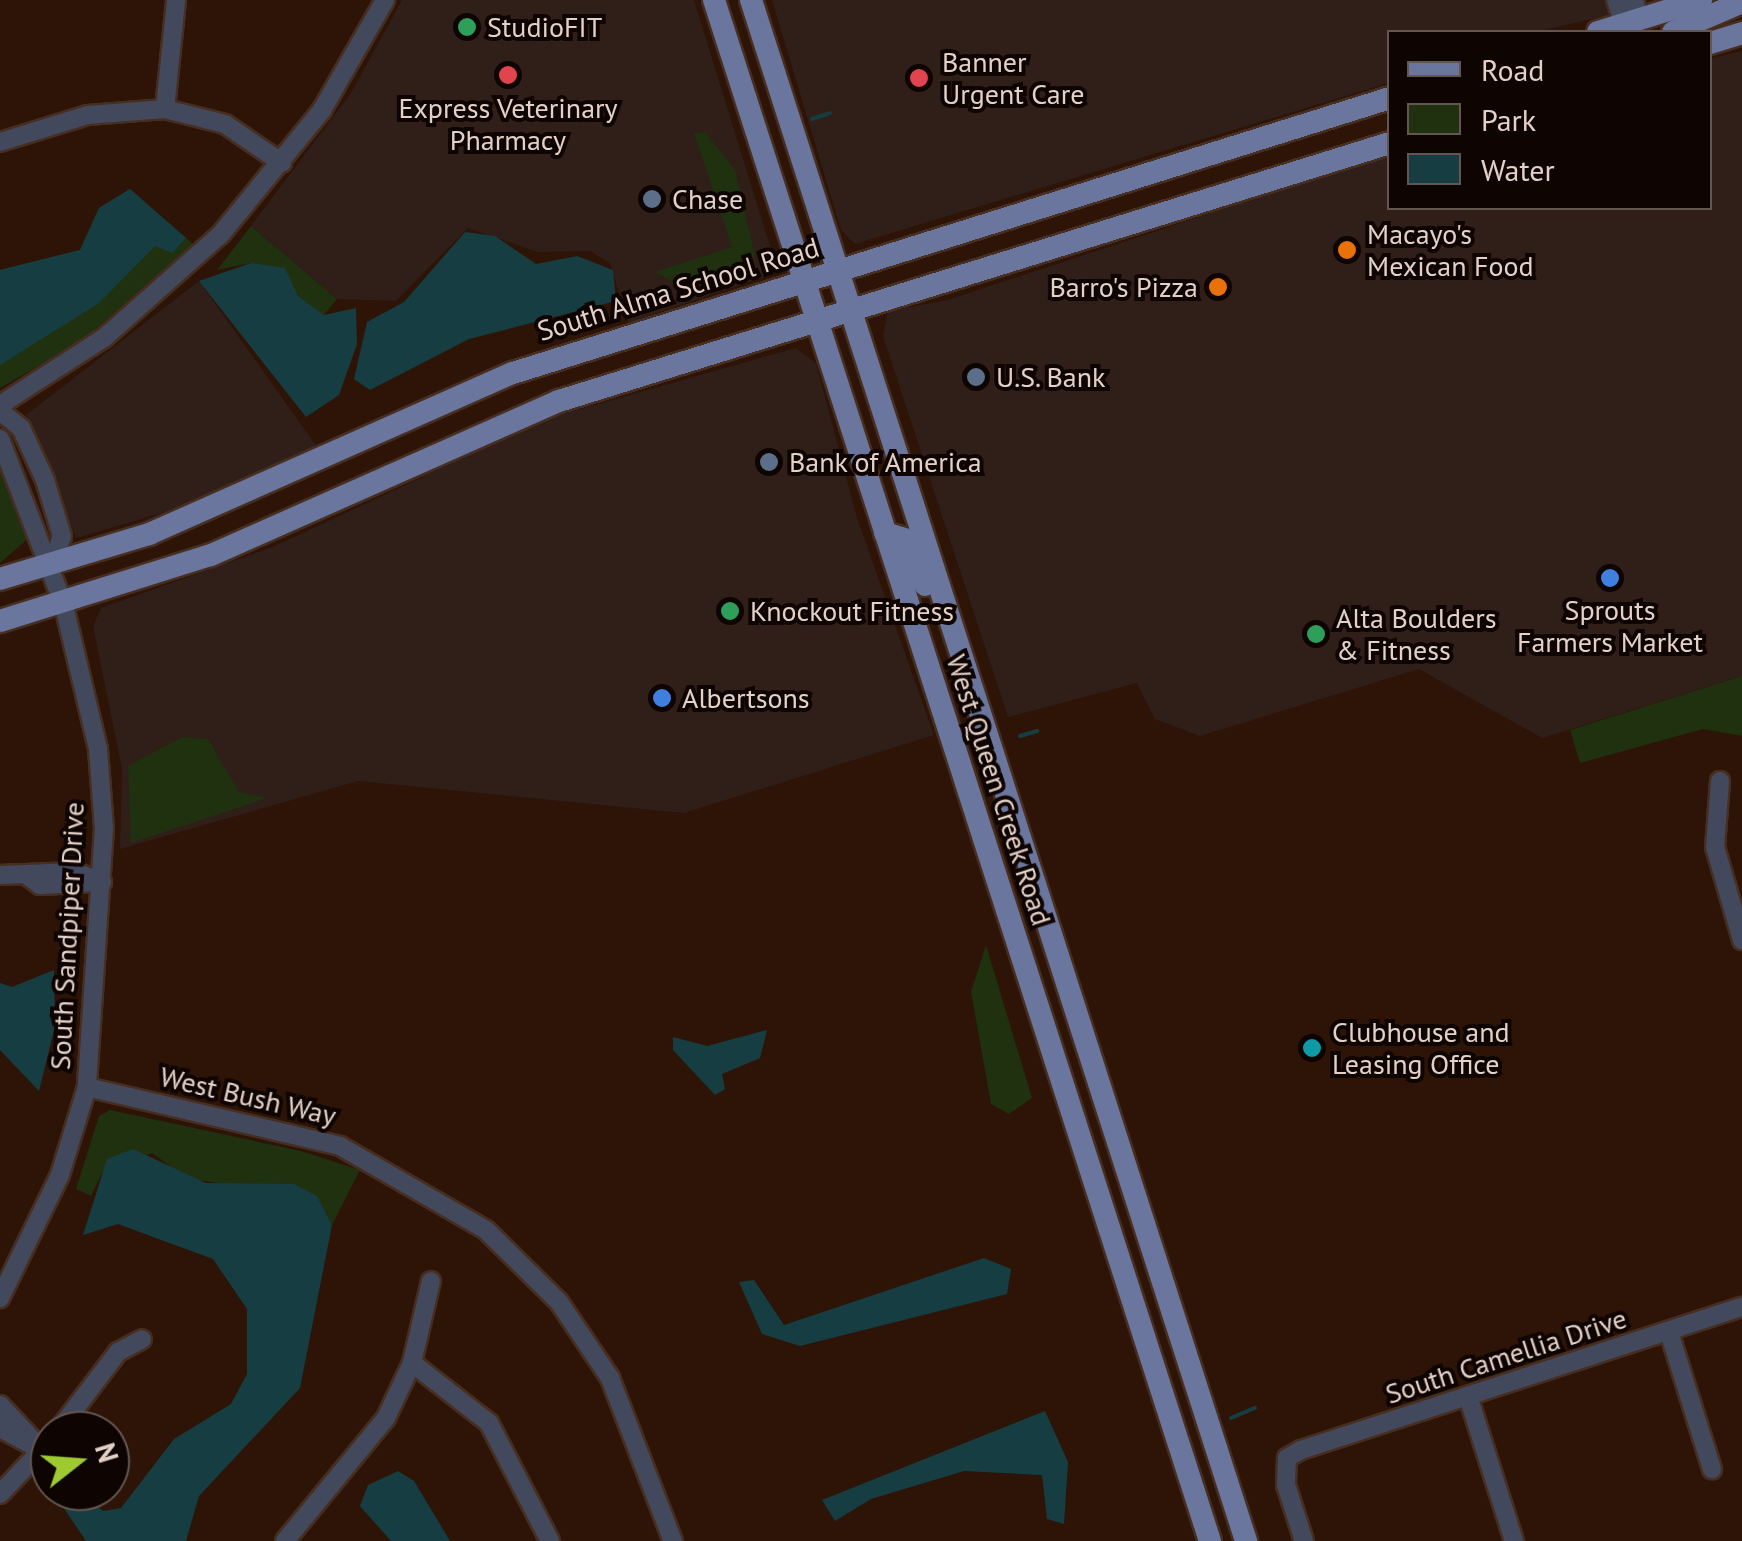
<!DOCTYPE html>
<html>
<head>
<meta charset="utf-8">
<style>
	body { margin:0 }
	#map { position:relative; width:1742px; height:1541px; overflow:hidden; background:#2d1406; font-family:"PT Sans",sans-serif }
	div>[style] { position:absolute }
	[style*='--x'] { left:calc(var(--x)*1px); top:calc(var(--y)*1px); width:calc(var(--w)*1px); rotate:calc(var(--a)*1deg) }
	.commercial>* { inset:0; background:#301e18 }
	.green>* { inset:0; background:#1f310e }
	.water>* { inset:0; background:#163e42 }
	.stream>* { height:4px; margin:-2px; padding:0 2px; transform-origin:2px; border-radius:2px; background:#163e42 }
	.roads { filter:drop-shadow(2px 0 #462e21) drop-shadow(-2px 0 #462e21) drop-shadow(0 2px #462e21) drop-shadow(0 -2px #462e21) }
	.minor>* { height:18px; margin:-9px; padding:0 9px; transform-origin:9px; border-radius:9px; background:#43495d }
	.major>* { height:22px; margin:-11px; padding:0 11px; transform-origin:11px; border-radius:11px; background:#6a769e }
	.dots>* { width:28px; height:28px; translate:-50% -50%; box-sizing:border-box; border:5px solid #0e0401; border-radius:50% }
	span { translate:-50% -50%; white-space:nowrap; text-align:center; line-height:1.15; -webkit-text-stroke:8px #0e0401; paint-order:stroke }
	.poi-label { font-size:28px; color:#e3d1c8 }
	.left { translate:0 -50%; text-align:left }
	.right { translate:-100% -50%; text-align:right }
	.street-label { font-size:28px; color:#e3d1c8 }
	.legend { position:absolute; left:1387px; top:30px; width:325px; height:180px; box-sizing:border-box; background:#0e0401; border:2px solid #635651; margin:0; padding:12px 18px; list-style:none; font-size:30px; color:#e3d1c8 }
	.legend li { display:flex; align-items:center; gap:20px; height:50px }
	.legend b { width:50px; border:2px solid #635651 }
	.north { position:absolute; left:30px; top:1411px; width:100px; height:100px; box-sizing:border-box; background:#0e0401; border:2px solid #635651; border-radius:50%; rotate:73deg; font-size:28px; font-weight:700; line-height:40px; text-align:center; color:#e3d1c8 }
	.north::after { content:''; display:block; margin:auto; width:35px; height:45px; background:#9dca30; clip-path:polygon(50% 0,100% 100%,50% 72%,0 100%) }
</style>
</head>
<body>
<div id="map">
	<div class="commercial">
		<div style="clip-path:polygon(402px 0,694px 0,778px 272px,628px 323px,610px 263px,590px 251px,538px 252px,468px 228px,396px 301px,337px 299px,251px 226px,351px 93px)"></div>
		<div style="clip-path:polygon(772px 0,1628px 0,1631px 10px,1535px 32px,1390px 32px,1389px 83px,855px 244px,841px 230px)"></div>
		<div style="clip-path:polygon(1742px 51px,1742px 676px,1542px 738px,1419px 669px,1200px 736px,1155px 719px,1137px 683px,1008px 717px,883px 336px,888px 311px,948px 300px,1389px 154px,1390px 208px,1710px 208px,1710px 59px)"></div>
		<div style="clip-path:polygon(199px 281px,317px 447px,210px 499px,76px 538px,26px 415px)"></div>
		<div style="clip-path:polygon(796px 348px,816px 363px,857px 518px,934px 735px,684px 813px,358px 781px,120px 849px,122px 769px,93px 626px,101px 608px,275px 546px,548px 418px)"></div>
	</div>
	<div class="green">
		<div style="clip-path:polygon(705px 132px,735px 170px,755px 256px,742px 269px,681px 286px,655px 272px,732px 247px,694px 133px)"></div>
		<div style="clip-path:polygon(130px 189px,193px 244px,81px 342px,0 388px,0 270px,80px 250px,99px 208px)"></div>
		<div style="clip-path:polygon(251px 226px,337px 299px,324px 315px,251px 263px,217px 270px)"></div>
		<div style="clip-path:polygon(0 468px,29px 538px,0 563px)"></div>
		<div style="clip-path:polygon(1742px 676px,1742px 736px,1703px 729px,1580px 763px,1570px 730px)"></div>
		<div style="clip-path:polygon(182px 737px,208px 739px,239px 792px,267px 798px,131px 843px,128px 766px)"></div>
		<div style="clip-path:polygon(986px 945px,1032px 1098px,1009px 1114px,991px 1104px,971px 992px)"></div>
		<div style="clip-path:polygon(110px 1110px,301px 1151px,360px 1170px,332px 1225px,317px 1196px,188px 1179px,152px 1153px,102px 1173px,91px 1196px,76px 1189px,99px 1116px)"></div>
	</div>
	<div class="water">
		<div style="clip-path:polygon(130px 189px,186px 238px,172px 253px,155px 246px,99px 303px,0 365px,0 270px,80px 250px,99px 208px)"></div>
		<div style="clip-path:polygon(465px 232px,495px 236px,536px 264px,577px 256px,613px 270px,616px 301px,469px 339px,370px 390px,354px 379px,367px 322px,404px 302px)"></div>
		<div style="clip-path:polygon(251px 263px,285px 268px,298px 296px,324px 315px,356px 308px,357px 344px,339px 395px,306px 417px,199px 281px)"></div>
		<div style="clip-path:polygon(54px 970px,55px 1026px,39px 1091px,0 1050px,0 983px,12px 987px)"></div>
		<div style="clip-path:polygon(767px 1030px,760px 1058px,722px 1074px,725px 1089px,715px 1095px,673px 1050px,673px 1037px,707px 1046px)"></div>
		<div style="clip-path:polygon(133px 1149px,206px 1183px,294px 1184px,317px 1196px,332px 1225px,300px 1388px,199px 1496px,186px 1541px,86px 1541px,55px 1495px,79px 1491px,103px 1511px,121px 1508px,174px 1439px,231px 1404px,247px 1374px,247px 1309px,213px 1259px,118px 1224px,83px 1235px,107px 1159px)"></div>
		<div style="clip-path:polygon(984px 1258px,1011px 1269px,1007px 1294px,800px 1346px,762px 1334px,739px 1282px,754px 1280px,784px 1325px)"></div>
		<div style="clip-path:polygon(1045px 1411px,1068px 1462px,1064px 1524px,1047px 1519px,1042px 1475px,964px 1471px,871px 1499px,835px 1521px,822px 1500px)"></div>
		<div style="clip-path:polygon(398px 1471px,414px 1481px,450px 1541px,391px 1541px,360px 1506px,368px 1485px)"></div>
	</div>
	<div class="stream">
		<div style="--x:812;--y:119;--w:19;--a:-18"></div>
		<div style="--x:1020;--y:736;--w:18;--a:-16"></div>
		<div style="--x:1231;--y:1418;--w:26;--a:-23"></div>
	</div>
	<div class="roads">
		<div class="minor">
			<div style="--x:1616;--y:0;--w:25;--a:72"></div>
			<div style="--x:1634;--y:0;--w:20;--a:75"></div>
			<div style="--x:165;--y:109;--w:110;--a:-84.2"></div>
			<div style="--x:0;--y:142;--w:92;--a:-17.1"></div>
			<div style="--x:88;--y:115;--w:77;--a:-4.5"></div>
			<div style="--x:165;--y:109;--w:62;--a:14"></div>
			<div style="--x:225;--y:124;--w:69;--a:34.4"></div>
			<div style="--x:0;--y:405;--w:125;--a:-32.9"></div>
			<div style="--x:105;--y:337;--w:155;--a:-41.6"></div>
			<div style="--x:221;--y:234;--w:160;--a:-50.8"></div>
			<div style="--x:322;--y:110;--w:127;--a:-60.2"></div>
			<div style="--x:0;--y:411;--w:27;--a:39"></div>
			<div style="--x:21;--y:428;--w:57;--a:65.2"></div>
			<div style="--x:45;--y:480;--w:59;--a:73.1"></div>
			<div style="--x:62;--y:536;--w:31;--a:109"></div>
			<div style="--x:0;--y:439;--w:179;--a:69"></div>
			<div style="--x:64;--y:606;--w:147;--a:76.6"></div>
			<div style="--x:98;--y:749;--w:79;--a:85.7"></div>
			<div style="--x:104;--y:828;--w:260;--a:93.8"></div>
			<div style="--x:87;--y:1087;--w:92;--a:107.1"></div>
			<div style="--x:60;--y:1175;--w:137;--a:116"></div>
			<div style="--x:1720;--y:781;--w:66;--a:94.3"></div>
			<div style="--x:1715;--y:847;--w:97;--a:73.8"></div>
			<div style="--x:0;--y:875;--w:75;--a:-2.3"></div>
			<div style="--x:75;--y:872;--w:29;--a:20"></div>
			<div style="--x:28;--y:876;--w:15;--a:37"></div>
			<div style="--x:40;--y:885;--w:59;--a:-2.9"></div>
			<div style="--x:87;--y:1087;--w:260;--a:13.1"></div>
			<div style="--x:340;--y:1146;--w:168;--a:29.9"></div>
			<div style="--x:486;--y:1230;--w:103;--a:44.6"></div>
			<div style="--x:559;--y:1302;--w:92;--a:56.1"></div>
			<div style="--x:610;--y:1378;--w:175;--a:68.9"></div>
			<div style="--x:1669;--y:1332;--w:144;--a:72.6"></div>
			<div style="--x:412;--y:1363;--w:98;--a:37.9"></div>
			<div style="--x:489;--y:1423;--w:133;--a:62.7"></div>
			<div style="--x:1468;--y:1396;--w:152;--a:72.4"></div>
			<div style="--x:0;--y:1405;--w:63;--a:46.9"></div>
			<div style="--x:0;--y:1428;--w:49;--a:28.1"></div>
			<div style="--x:58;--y:1431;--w:99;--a:-52.8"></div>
			<div style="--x:118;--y:1352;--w:27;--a:-28"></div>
			<div style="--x:0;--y:1494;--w:73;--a:-46.7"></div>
			<div style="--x:285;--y:1541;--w:159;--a:-50.6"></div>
			<div style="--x:386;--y:1418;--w:61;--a:-64.7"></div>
			<div style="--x:412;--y:1363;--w:84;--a:-77"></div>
			<div style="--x:1304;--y:1541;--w:59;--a:-107.8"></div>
			<div style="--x:1286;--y:1485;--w:27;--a:-88"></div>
			<div style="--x:1287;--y:1458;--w:16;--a:-30"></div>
			<div style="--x:1301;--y:1450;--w:464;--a:-18"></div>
		</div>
		<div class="major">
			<div style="--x:714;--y:0;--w:1619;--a:72.16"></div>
			<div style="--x:751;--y:0;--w:1619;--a:72.19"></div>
			<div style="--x:1598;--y:32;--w:108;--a:-17.3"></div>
			<div style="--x:1673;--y:32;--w:75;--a:-23.5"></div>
			<div style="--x:1710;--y:43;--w:34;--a:-17"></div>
			<div style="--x:885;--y:533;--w:24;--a:17"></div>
			<div style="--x:908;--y:540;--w:48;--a:69.3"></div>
			<div style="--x:0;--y:579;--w:156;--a:-16.8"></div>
			<div style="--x:149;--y:534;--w:398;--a:-23.9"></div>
			<div style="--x:513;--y:373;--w:919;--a:-17.41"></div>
			<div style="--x:0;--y:621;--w:221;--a:-17.4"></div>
			<div style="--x:211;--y:555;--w:381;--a:-23.9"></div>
			<div style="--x:559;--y:401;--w:870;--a:-17.25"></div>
		</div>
	</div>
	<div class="dots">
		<div style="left:467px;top:27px;background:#2e9e5b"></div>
		<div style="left:508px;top:75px;background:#e0444e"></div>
		<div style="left:919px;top:78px;background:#e0444e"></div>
		<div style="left:652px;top:199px;background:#5c6f8a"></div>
		<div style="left:1347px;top:250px;background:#e8710a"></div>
		<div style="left:1218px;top:287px;background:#e8710a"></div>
		<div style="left:976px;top:377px;background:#5c6f8a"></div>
		<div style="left:769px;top:462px;background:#5c6f8a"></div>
		<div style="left:1610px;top:578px;background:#3f7fe0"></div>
		<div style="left:730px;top:611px;background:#2e9e5b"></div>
		<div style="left:1316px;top:634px;background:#2e9e5b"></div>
		<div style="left:662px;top:698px;background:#3f7fe0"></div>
		<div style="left:1312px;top:1048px;background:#0f9aa8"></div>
	</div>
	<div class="poi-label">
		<span class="left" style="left:487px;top:27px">StudioFIT</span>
		<span class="left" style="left:942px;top:78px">Banner<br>Urgent Care</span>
		<span style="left:508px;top:124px">Express Veterinary<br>Pharmacy</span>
		<span class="left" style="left:672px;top:199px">Chase</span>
		<span class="left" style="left:1367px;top:250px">Macayo's<br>Mexican Food</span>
		<span class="right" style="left:1198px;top:287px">Barro's Pizza</span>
		<span class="left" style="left:996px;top:377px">U.S. Bank</span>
		<span class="left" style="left:789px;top:462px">Bank of America</span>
		<span style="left:1610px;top:626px">Sprouts<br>Farmers Market</span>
		<span class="left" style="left:750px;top:611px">Knockout Fitness</span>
		<span class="left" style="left:1336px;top:634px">Alta Boulders<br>&amp; Fitness</span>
		<span class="left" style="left:682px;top:698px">Albertsons</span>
		<span class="left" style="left:1332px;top:1048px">Clubhouse and<br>Leasing Office</span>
	</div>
	<div class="street-label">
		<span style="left:678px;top:289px;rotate:-17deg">South Alma School Road</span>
		<span style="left:999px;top:790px;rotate:72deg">West Queen Creek Road</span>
		<span style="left:67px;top:936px;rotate:-87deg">South Sandpiper Drive</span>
		<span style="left:248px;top:1096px;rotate:13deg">West Bush Way</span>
		<span style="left:1506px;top:1356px;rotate:-18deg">South Camellia Drive</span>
	</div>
	<ul class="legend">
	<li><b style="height:12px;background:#6a769e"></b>Road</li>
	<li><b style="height:28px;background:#1f310e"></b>Park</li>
	<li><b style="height:28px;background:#163e42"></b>Water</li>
	</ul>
	<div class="north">N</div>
</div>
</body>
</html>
